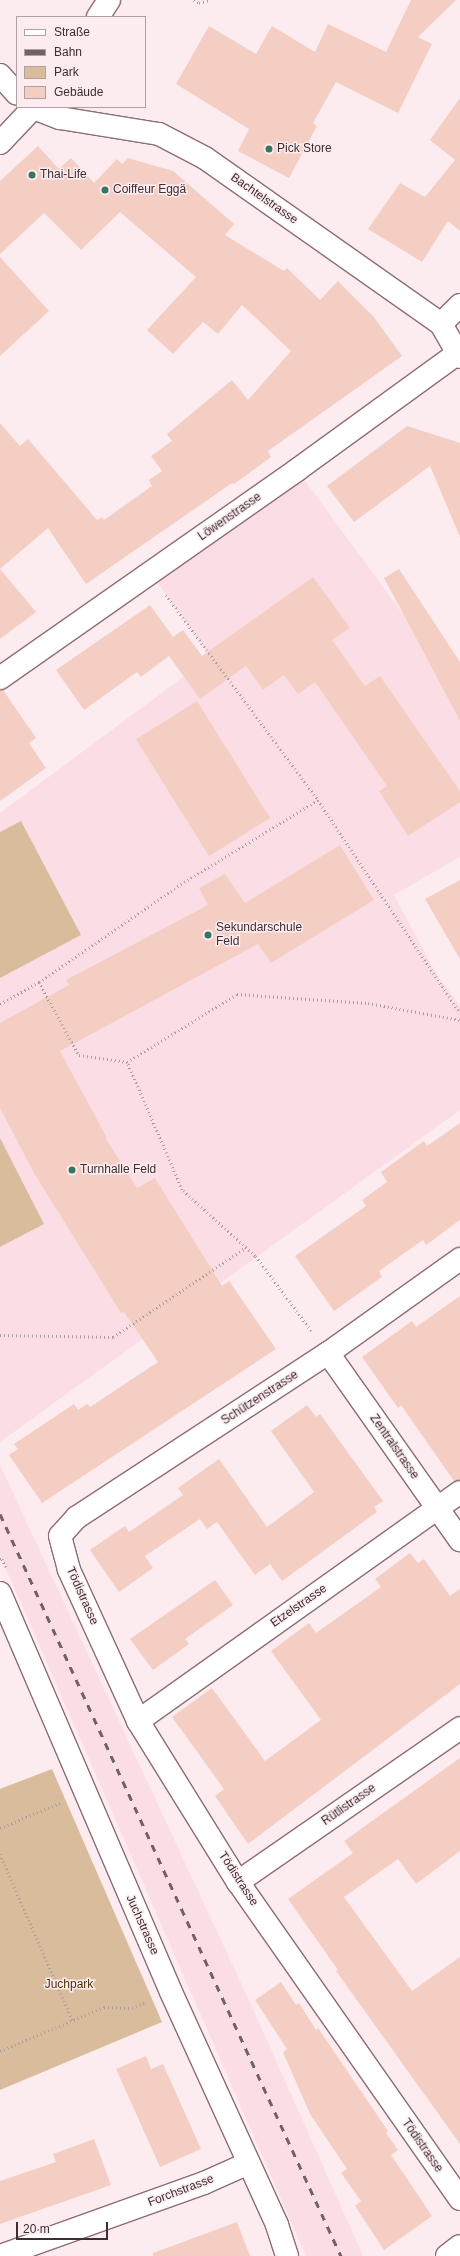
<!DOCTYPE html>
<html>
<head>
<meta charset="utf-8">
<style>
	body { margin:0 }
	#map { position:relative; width:460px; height:2256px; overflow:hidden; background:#fcecef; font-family:Helvetica,sans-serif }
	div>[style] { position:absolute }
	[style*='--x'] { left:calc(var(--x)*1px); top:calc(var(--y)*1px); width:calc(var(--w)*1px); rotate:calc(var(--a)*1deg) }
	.built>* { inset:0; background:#fbdee5 }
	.green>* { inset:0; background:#d9bc9c }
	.building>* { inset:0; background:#f4cec3; transform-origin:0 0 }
	.path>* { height:2.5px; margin-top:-1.25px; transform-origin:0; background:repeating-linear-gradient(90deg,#ad9da0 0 1px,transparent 0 4px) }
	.roads { filter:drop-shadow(1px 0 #8e6c74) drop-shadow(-1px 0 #8e6c74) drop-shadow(0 1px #8e6c74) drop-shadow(0 -1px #8e6c74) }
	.minor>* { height:22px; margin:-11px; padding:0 11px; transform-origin:11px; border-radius:11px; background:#fff }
	.major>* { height:22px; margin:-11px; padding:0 11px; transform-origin:11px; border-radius:11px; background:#fff }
	.rail>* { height:3px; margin-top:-1.5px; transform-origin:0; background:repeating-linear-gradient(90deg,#706165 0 7px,transparent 0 14px) }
	.dots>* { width:11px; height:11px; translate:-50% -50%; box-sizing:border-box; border:2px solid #fcecef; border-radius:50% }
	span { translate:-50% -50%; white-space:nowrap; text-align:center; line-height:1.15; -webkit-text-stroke:3px #fcecef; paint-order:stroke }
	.poi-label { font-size:12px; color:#3d2e32 }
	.left { translate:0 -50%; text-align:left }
	.street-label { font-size:12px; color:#3d2e32 }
	.park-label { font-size:12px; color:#503208 }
	.legend { position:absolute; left:16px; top:16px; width:130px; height:92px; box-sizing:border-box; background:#fcecef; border:1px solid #b0a0a3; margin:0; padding:5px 7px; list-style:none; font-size:12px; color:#3d2e32 }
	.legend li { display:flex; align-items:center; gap:8px; height:20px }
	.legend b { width:20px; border:1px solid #b0a0a3 }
	.scale { position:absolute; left:16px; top:2222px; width:92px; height:18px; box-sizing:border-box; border:2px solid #3d2e32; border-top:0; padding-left:5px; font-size:12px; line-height:14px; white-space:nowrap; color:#3d2e32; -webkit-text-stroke:3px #fcecef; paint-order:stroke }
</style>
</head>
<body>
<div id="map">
	<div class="built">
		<div style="clip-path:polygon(297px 470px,403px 614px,460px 721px,460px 857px,394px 895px,437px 975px,460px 1006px,460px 1110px,0 1442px,0 813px,210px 657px,150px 572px)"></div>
		<div style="clip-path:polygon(0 1465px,253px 2009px,363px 2256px,306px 2256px,0 1555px)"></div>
	</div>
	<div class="green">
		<div style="clip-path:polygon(21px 821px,81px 935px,0 978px,0 832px)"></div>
		<div style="clip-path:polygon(0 1138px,44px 1224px,0 1247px)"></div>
		<div style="clip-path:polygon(52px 1769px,162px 2022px,0 2090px,0 1789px)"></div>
	</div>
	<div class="building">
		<div style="clip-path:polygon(411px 0,456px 0,418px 37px,432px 44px,398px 113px,336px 82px,313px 123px,317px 126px,289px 178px,238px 151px,249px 129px,176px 84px,209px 26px,256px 54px,272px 26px,315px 52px,328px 24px,386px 52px)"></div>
		<div style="clip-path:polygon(460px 98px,460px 231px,448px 221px,422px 262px,368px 229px,400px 183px,425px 197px,455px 160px,430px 140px)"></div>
		<div style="clip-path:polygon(38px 146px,59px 169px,71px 158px,94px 183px,117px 159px,122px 164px,128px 158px,173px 171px,234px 224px,225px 235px,284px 271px,287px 268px,320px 300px,338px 281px,373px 316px,402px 356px,268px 451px,271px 457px,234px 484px,232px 483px,86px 584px,48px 528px,0 569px,0 423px,20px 446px,28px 439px,97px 520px,102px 517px,104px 520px,152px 486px,149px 480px,162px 471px,151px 456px,172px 441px,167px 434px,232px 380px,248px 400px,291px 351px,242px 305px,218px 334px,203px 322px,173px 354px,147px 330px,196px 277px,120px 212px,81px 250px,44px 213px,0 254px,0 181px)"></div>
		<div style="clip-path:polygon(0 257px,49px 311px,0 356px)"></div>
		<div style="clip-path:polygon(407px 426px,460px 443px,460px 537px,430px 466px,354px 522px,327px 486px)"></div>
		<div style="clip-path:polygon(0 569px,36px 612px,0 639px)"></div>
		<div style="clip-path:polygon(399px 569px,460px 662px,460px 721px,384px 578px)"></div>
		<div style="clip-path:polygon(313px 577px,350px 628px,332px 640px,365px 686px,380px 676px,460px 791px,460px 802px,408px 836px,379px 791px,387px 786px,315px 682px,298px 694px,284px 675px,263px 690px,246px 666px,200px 699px,169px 656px,141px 677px,137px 672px,84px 710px,56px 670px,150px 605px,173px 637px,183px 630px,202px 656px)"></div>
		<div style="clip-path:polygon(0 690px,3px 690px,36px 738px,29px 743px,46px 768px,0 801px)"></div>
		<div style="left:197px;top:701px;width:138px;height:72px;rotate:58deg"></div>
		<div style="clip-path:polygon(340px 845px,374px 900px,271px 963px,258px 944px,60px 1051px,107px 1138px,106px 1139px,137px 1188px,155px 1178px,222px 1286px,229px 1281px,276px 1349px,42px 1503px,9px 1455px,18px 1449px,14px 1444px,74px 1404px,78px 1410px,87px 1404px,90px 1407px,158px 1362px,124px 1312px,121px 1313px,34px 1173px,0 1108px,0 1023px,69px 985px,66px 980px,208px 905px,199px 888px,225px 874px,245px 903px)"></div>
		<div style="clip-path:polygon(460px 880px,460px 959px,425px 899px)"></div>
		<div style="clip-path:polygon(460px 1123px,460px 1220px,426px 1245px,423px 1240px,379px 1271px,382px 1277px,334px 1311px,295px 1256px,366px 1206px,362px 1200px,387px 1182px,381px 1172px,424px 1141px,427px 1146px)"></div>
		<div style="clip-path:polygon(460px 1296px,460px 1480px,454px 1481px,401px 1405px,398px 1408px,362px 1357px,412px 1321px,416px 1327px)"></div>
		<div style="clip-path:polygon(307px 1405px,316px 1417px,320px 1414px,383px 1501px,374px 1507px,377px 1512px,282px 1581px,270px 1564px,255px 1575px,217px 1522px,207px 1529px,200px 1519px,145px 1556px,153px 1568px,119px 1592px,90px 1550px,125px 1526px,129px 1532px,183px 1495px,178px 1488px,219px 1459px,267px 1527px,314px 1492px,271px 1431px)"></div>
		<div style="clip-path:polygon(410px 1553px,418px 1563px,424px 1559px,450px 1596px,460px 1589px,460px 1684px,248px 1844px,215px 1796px,224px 1789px,172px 1717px,212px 1688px,265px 1761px,321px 1720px,271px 1651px,309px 1623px,316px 1633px,381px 1587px,375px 1579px)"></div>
		<div style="clip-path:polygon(215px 1580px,233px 1605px,185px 1639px,189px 1644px,153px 1670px,130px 1639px)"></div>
		<div style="clip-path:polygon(460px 1758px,460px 1851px,416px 1884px,398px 1859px,344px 1897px,412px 1991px,460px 1957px,460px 2144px,336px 1971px,338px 1970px,288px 1899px,353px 1853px,344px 1841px)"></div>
		<div style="clip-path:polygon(281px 1982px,296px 2005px,299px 2003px,316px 2030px,318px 2028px,388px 2131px,386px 2133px,398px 2150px,391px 2155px,432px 2216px,384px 2250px,355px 2206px,361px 2201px,341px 2173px,347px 2169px,310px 2114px,283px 2052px,287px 2049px,255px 2000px)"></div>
		<div style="clip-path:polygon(146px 2056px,151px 2069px,163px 2064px,201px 2149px,160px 2167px,116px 2069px)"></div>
		<div style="clip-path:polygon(94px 2139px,111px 2185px,0 2224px,0 2181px,56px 2162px,53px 2154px)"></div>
		<div style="clip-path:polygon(237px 2222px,250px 2256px,153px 2256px,153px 2253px)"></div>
	</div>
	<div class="path">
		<div style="--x:194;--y:0;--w:6;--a:31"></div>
		<div style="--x:199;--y:3;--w:10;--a:-17"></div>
		<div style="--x:166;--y:595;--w:255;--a:53.4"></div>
		<div style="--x:318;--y:800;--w:256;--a:56.3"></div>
		<div style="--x:39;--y:982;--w:83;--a:61.3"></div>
		<div style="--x:79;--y:1055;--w:49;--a:8.3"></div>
		<div style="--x:0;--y:1004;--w:45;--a:-29.4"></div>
		<div style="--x:39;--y:982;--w:176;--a:-34.6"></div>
		<div style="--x:184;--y:882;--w:157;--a:-31.5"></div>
		<div style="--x:311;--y:1331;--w:94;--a:-126.7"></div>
		<div style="--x:255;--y:1256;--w:98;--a:-137.9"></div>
		<div style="--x:182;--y:1190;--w:139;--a:-113.3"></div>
		<div style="--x:127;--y:1062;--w:129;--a:-31.7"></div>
		<div style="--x:237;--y:994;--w:131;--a:3.9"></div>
		<div style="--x:368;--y:1003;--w:94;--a:10.5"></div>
		<div style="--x:0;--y:1335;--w:113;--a:1"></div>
		<div style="--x:113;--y:1337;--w:159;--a:-34"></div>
		<div style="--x:0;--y:1559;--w:2;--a:0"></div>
		<div style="--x:2;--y:1559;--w:9;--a:63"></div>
		<div style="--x:0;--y:1828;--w:65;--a:-22.6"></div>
		<div style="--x:0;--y:1854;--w:182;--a:66.4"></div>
		<div style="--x:0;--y:2051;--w:113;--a:-22.9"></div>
		<div style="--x:104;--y:2007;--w:28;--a:2"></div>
		<div style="--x:132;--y:2008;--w:15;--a:-23"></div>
	</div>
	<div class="roads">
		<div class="minor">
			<div style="--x:98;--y:17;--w:20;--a:-57"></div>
			<div style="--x:0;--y:75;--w:25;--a:48"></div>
			<div style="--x:31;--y:107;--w:31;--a:21"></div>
			<div style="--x:60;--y:118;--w:100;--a:9.2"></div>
			<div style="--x:159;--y:134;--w:52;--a:27.6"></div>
			<div style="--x:205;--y:158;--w:289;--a:35.1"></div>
			<div style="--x:441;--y:324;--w:38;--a:60"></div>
			<div style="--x:0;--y:143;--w:50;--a:-46.6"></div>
			<div style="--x:441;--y:324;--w:27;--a:-45"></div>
			<div style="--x:0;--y:678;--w:363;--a:-35"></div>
			<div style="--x:297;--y:470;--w:199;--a:-36"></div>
			<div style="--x:460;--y:1259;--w:162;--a:144.5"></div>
			<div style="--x:328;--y:1353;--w:300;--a:146.8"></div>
			<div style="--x:77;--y:1517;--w:25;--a:132"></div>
			<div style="--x:60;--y:1536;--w:35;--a:75"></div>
			<div style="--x:69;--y:1570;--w:166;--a:65.4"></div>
			<div style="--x:138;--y:1721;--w:190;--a:58.2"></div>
			<div style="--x:238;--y:1882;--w:387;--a:55"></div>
			<div style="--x:328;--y:1353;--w:229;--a:54.8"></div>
			<div style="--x:0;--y:1593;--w:434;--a:66.8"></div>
			<div style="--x:171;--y:1992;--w:256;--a:65.5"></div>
			<div style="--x:277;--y:2225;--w:33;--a:72"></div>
			<div style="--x:138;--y:1721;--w:395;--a:-35.4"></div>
			<div style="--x:238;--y:1882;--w:270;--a:-34.7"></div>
			<div style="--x:0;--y:2256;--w:217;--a:-19.7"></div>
			<div style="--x:204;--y:2183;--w:49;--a:-24"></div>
		</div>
		<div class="major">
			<div style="--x:447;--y:2256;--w:16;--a:-38"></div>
		</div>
	</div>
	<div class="rail">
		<div style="--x:0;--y:1514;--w:817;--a:65.32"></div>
	</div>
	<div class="dots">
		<div style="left:269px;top:149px;background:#377562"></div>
		<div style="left:32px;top:175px;background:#377562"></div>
		<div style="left:105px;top:190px;background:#377562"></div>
		<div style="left:208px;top:935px;background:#377562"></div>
		<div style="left:72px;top:1170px;background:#377562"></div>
	</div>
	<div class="poi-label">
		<span class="left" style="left:277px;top:149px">Pick Store</span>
		<span class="left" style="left:40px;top:175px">Thai-Life</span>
		<span class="left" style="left:113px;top:190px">Coiffeur Eggä</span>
		<span class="left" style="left:216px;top:935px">Sekundarschule<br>Feld</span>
		<span class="left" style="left:80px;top:1170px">Turnhalle Feld</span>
	</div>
	<div class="street-label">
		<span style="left:264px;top:199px;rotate:35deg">Bachtelstrasse</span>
		<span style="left:230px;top:517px;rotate:-35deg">Löwenstrasse</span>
		<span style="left:260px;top:1398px;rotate:-33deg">Schützenstrasse</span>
		<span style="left:394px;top:1447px;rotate:55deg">Zentralstrasse</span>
		<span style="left:82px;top:1596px;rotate:66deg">Tödistrasse</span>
		<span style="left:299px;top:1606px;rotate:-35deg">Etzelstrasse</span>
		<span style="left:349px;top:1805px;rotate:-35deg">Rütlistrasse</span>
		<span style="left:238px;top:1879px;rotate:57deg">Tödistrasse</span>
		<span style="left:142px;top:1925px;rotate:66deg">Juchstrasse</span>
		<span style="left:422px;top:2146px;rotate:55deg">Tödistrasse</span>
		<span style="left:181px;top:2191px;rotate:-21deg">Forchstrasse</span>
	</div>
	<div class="park-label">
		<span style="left:69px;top:1985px">Juchpark</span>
	</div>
	<ul class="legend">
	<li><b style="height:5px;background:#fff"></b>Straße</li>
	<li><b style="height:5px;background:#706165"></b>Bahn</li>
	<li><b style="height:11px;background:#d9bc9c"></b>Park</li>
	<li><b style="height:11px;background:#f4cec3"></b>Gebäude</li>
	</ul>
	<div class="scale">20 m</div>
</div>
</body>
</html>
